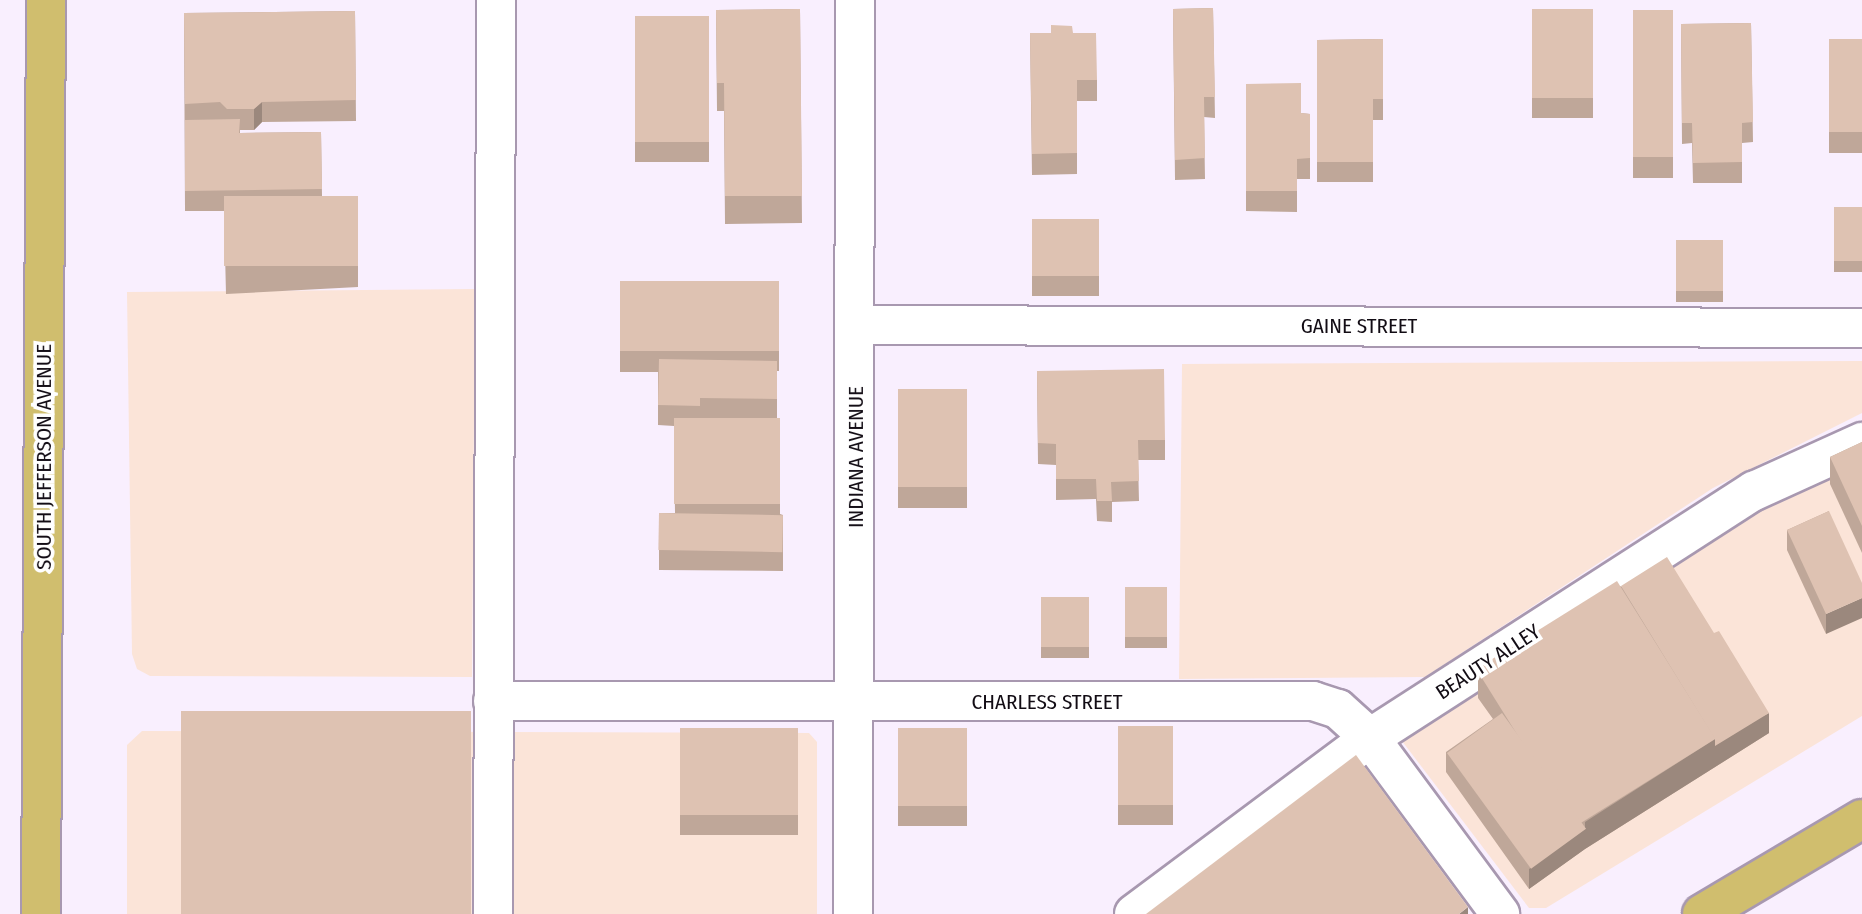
<!DOCTYPE html>
<html>
<head>
<meta charset="utf-8">
<style>
	body { margin:0 }
	#map { position:relative; width:1862px; height:914px; overflow:hidden; background:#f9effe; font-family:"Fira Sans Condensed",sans-serif }
	div>[style] { position:absolute }
	[style*='--x'] { left:calc(var(--x)*1px); top:calc(var(--y)*1px); width:calc(var(--w)*1px); rotate:calc(var(--a)*1deg) }
	.commercial>* { inset:0; background:#fbe4d8 }
	.roads { filter:drop-shadow(2px 0 #a898b0) drop-shadow(-2px 0 #a898b0) drop-shadow(0 2px #a898b0) drop-shadow(0 -2px #a898b0) }
	.minor>* { height:38px; margin:-19px; padding:0 19px; transform-origin:19px; border-radius:19px; background:#fff }
	.major>* { height:38px; margin:-19px; padding:0 19px; transform-origin:19px; border-radius:19px; background:#d0be6e }
	.wall>* { inset:0; background:#bfa799; transform-origin:0 0 }
	.shaded-wall>* { inset:0; background:#9b887d }
	.building>* { inset:0; background:#dec2b2; transform-origin:0 0 }
	span { translate:-50% -50%; white-space:nowrap; text-align:center; line-height:1.15; -webkit-text-stroke:7px #fff; paint-order:stroke }
	.street-label { font-size:21px; color:#120c14 }
</style>
</head>
<body>
<div id="map">
	<div class="commercial">
		<div style="clip-path:polygon(475px 289px,472px 677px,150px 676px,137px 669px,132px 654px,127px 292px)"></div>
		<div style="clip-path:polygon(1862px 361px,1862px 413px,1713px 488px,1425px 677px,1179px 679px,1182px 364px)"></div>
		<div style="clip-path:polygon(1862px 463px,1862px 716px,1546px 908px,1529px 908px,1402px 741px,1753px 514px)"></div>
		<div style="clip-path:polygon(142px 731px,809px 733px,817px 742px,817px 914px,127px 914px,127px 745px)"></div>
	</div>
	<div class="roads">
		<div class="minor">
			<div style="--x:856;--y:325;--w:1006;--a:0.17"></div>
			<div style="--x:493;--y:701;--w:820;--a:0"></div>
			<div style="--x:1313;--y:701;--w:26;--a:18"></div>
			<div style="--x:1338;--y:709;--w:43;--a:42.2"></div>
			<div style="--x:1370;--y:738;--w:219;--a:53.5"></div>
			<div style="--x:493;--y:914;--w:914;--a:-89.81"></div>
			<div style="--x:853;--y:914;--w:914;--a:-89.87"></div>
			<div style="--x:1134;--y:914;--w:294;--a:-36.7"></div>
			<div style="--x:1370;--y:738;--w:457;--a:-32.8"></div>
			<div style="--x:1754;--y:491;--w:119;--a:-24.4"></div>
		</div>
		<div class="major">
			<div style="--x:41;--y:914;--w:914;--a:-89.69"></div>
			<div style="--x:1702;--y:914;--w:186;--a:-30.7"></div>
		</div>
	</div>
	<div class="wall">
		<div style="clip-path:polygon(1213px 8px,1215px 118px,1204px 117px,1205px 179px,1175px 180px,1173px 9px)"></div>
		<div style="clip-path:polygon(800px 9px,802px 223px,725px 224px,724px 111px,717px 111px,716px 10px)"></div>
		<div style="left:1532px;top:9px;width:61px;height:109px"></div>
		<div style="left:1633px;top:10px;width:40px;height:168px"></div>
		<div style="clip-path:polygon(355px 11px,356px 121px,262px 122px,254px 130px,240px 130px,240px 133px,321px 132px,322px 196px,358px 196px,358px 287px,226px 294px,224px 211px,185px 211px,184px 13px)"></div>
		<div style="left:709px;top:16px;width:146px;height:74px;rotate:90deg"></div>
		<div style="clip-path:polygon(1751px 23px,1753px 142px,1742px 143px,1742px 183px,1693px 183px,1692px 143px,1682px 144px,1681px 24px)"></div>
		<div style="clip-path:polygon(1030px 33px,1097px 80px,1097px 101px,1077px 101px,1077px 174px,1032px 175px)"></div>
		<div style="clip-path:polygon(1383px 39px,1383px 120px,1373px 120px,1373px 182px,1317px 182px,1317px 40px)"></div>
		<div style="left:1829px;top:39px;width:33px;height:114px"></div>
		<div style="clip-path:polygon(1246px 84px,1301px 113px,1310px 114px,1310px 179px,1297px 179px,1297px 212px,1246px 211px)"></div>
		<div style="left:1834px;top:207px;width:28px;height:65px"></div>
		<div style="left:1032px;top:219px;width:67px;height:77px"></div>
		<div style="left:1676px;top:240px;width:47px;height:62px"></div>
		<div style="clip-path:polygon(779px 281px,779px 371px,777px 371px,777px 418px,780px 418px,780px 514px,783px 515px,783px 571px,659px 570px,659px 513px,675px 513px,674px 426px,658px 425px,658px 372px,620px 372px,620px 282px)"></div>
		<div style="clip-path:polygon(1037px 371px,1165px 440px,1165px 460px,1138px 460px,1139px 501px,1112px 502px,1112px 522px,1097px 521px,1096px 499px,1056px 500px,1056px 465px,1038px 464px)"></div>
		<div style="left:898px;top:389px;width:69px;height:119px"></div>
		<div style="clip-path:polygon(1862px 442px,1862px 553px,1830px 484px,1830px 457px)"></div>
		<div style="clip-path:polygon(1829px 511px,1826px 634px,1787px 550px,1787px 530px)"></div>
		<div style="clip-path:polygon(1621px 586px,1769px 733px,1585px 849px,1529px 889px,1446px 772px,1446px 752px,1493px 719px,1478px 698px,1478px 671px)"></div>
		<div style="left:1125px;top:587px;width:42px;height:61px"></div>
		<div style="left:1041px;top:597px;width:48px;height:61px"></div>
		<div style="left:1118px;top:726px;width:55px;height:99px"></div>
		<div style="left:680px;top:728px;width:118px;height:107px"></div>
		<div style="left:967px;top:728px;width:98px;height:69px;rotate:90deg"></div>
	</div>
	<div class="shaded-wall">
		<div style="clip-path:polygon(262px 102px,262px 122px,254px 130px,254px 109px)"></div>
		<div style="clip-path:polygon(1862px 598px,1862px 618px,1826px 634px,1826px 614px)"></div>
		<div style="clip-path:polygon(1769px 713px,1769px 733px,1585px 849px,1529px 889px,1529px 869px,1585px 829px,1585px 822px,1715px 739px)"></div>
		<div style="clip-path:polygon(1468px 907px,1468px 914px,1459px 914px)"></div>
	</div>
	<div class="building">
		<div style="clip-path:polygon(1213px 8px,1215px 97px,1204px 97px,1205px 158px,1175px 160px,1173px 9px)"></div>
		<div style="clip-path:polygon(800px 9px,802px 196px,725px 196px,724px 83px,717px 83px,716px 10px)"></div>
		<div style="left:1532px;top:9px;width:61px;height:89px"></div>
		<div style="left:1633px;top:10px;width:40px;height:147px"></div>
		<div style="clip-path:polygon(355px 11px,356px 100px,262px 102px,254px 109px,227px 109px,220px 102px,185px 104px,184px 13px)"></div>
		<div style="left:709px;top:16px;width:126px;height:74px;rotate:90deg"></div>
		<div style="clip-path:polygon(1751px 23px,1753px 122px,1742px 123px,1742px 162px,1693px 163px,1692px 123px,1682px 123px,1681px 24px)"></div>
		<div style="clip-path:polygon(1051px 25px,1072px 26px,1073px 33px,1096px 33px,1097px 80px,1077px 80px,1077px 153px,1032px 154px,1030px 33px,1051px 33px)"></div>
		<div style="clip-path:polygon(1383px 39px,1383px 99px,1373px 99px,1373px 162px,1317px 162px,1317px 40px)"></div>
		<div style="left:1829px;top:39px;width:33px;height:93px"></div>
		<div style="clip-path:polygon(1301px 83px,1301px 113px,1310px 114px,1310px 158px,1297px 159px,1297px 191px,1246px 191px,1246px 84px)"></div>
		<div style="clip-path:polygon(240px 119px,239px 133px,321px 132px,322px 189px,185px 191px,185px 120px)"></div>
		<div style="left:358px;top:196px;width:70px;height:134px;rotate:90deg"></div>
		<div style="left:1834px;top:207px;width:28px;height:54px"></div>
		<div style="left:1032px;top:219px;width:67px;height:57px"></div>
		<div style="left:1676px;top:240px;width:47px;height:51px"></div>
		<div style="left:779px;top:281px;width:70px;height:159px;rotate:90deg"></div>
		<div style="clip-path:polygon(659px 359px,777px 361px,777px 399px,700px 398px,700px 406px,658px 405px)"></div>
		<div style="clip-path:polygon(1164px 369px,1165px 440px,1138px 440px,1139px 481px,1111px 482px,1112px 501px,1097px 501px,1096px 479px,1056px 479px,1056px 444px,1038px 443px,1037px 371px)"></div>
		<div style="left:898px;top:389px;width:69px;height:98px"></div>
		<div style="left:674px;top:418px;width:106px;height:86px"></div>
		<div style="clip-path:polygon(1862px 442px,1862px 526px,1830px 457px)"></div>
		<div style="clip-path:polygon(1829px 511px,1862px 583px,1862px 598px,1826px 614px,1787px 530px)"></div>
		<div style="left:659px;top:513px;width:124px;height:37px;rotate:1deg"></div>
		<div style="clip-path:polygon(1667px 557px,1714px 633px,1719px 631px,1769px 713px,1715px 746px,1715px 739px,1621px 586px)"></div>
		<div style="left:1617px;top:581px;width:186px;height:166px;rotate:58deg"></div>
		<div style="left:1125px;top:587px;width:42px;height:50px"></div>
		<div style="left:1041px;top:597px;width:48px;height:50px"></div>
		<div style="left:181px;top:711px;width:290px;height:203px"></div>
		<div style="left:1502px;top:713px;width:143px;height:68px;rotate:54deg"></div>
		<div style="left:1118px;top:726px;width:55px;height:79px"></div>
		<div style="left:680px;top:728px;width:118px;height:87px"></div>
		<div style="left:967px;top:728px;width:78px;height:69px;rotate:90deg"></div>
		<div style="clip-path:polygon(1356px 755px,1468px 907px,1459px 914px,1146px 914px)"></div>
	</div>
	<div class="street-label">
		<span style="left:1359px;top:326px">GAINE STREET</span>
		<span style="left:44px;top:457px;rotate:-90deg">SOUTH JEFFERSON AVENUE</span>
		<span style="left:856px;top:457px;rotate:-90deg">INDIANA AVENUE</span>
		<span style="left:1488px;top:662px;rotate:-33deg">BEAUTY ALLEY</span>
		<span style="left:1047px;top:702px">CHARLESS STREET</span>
	</div>
</div>
</body>
</html>
